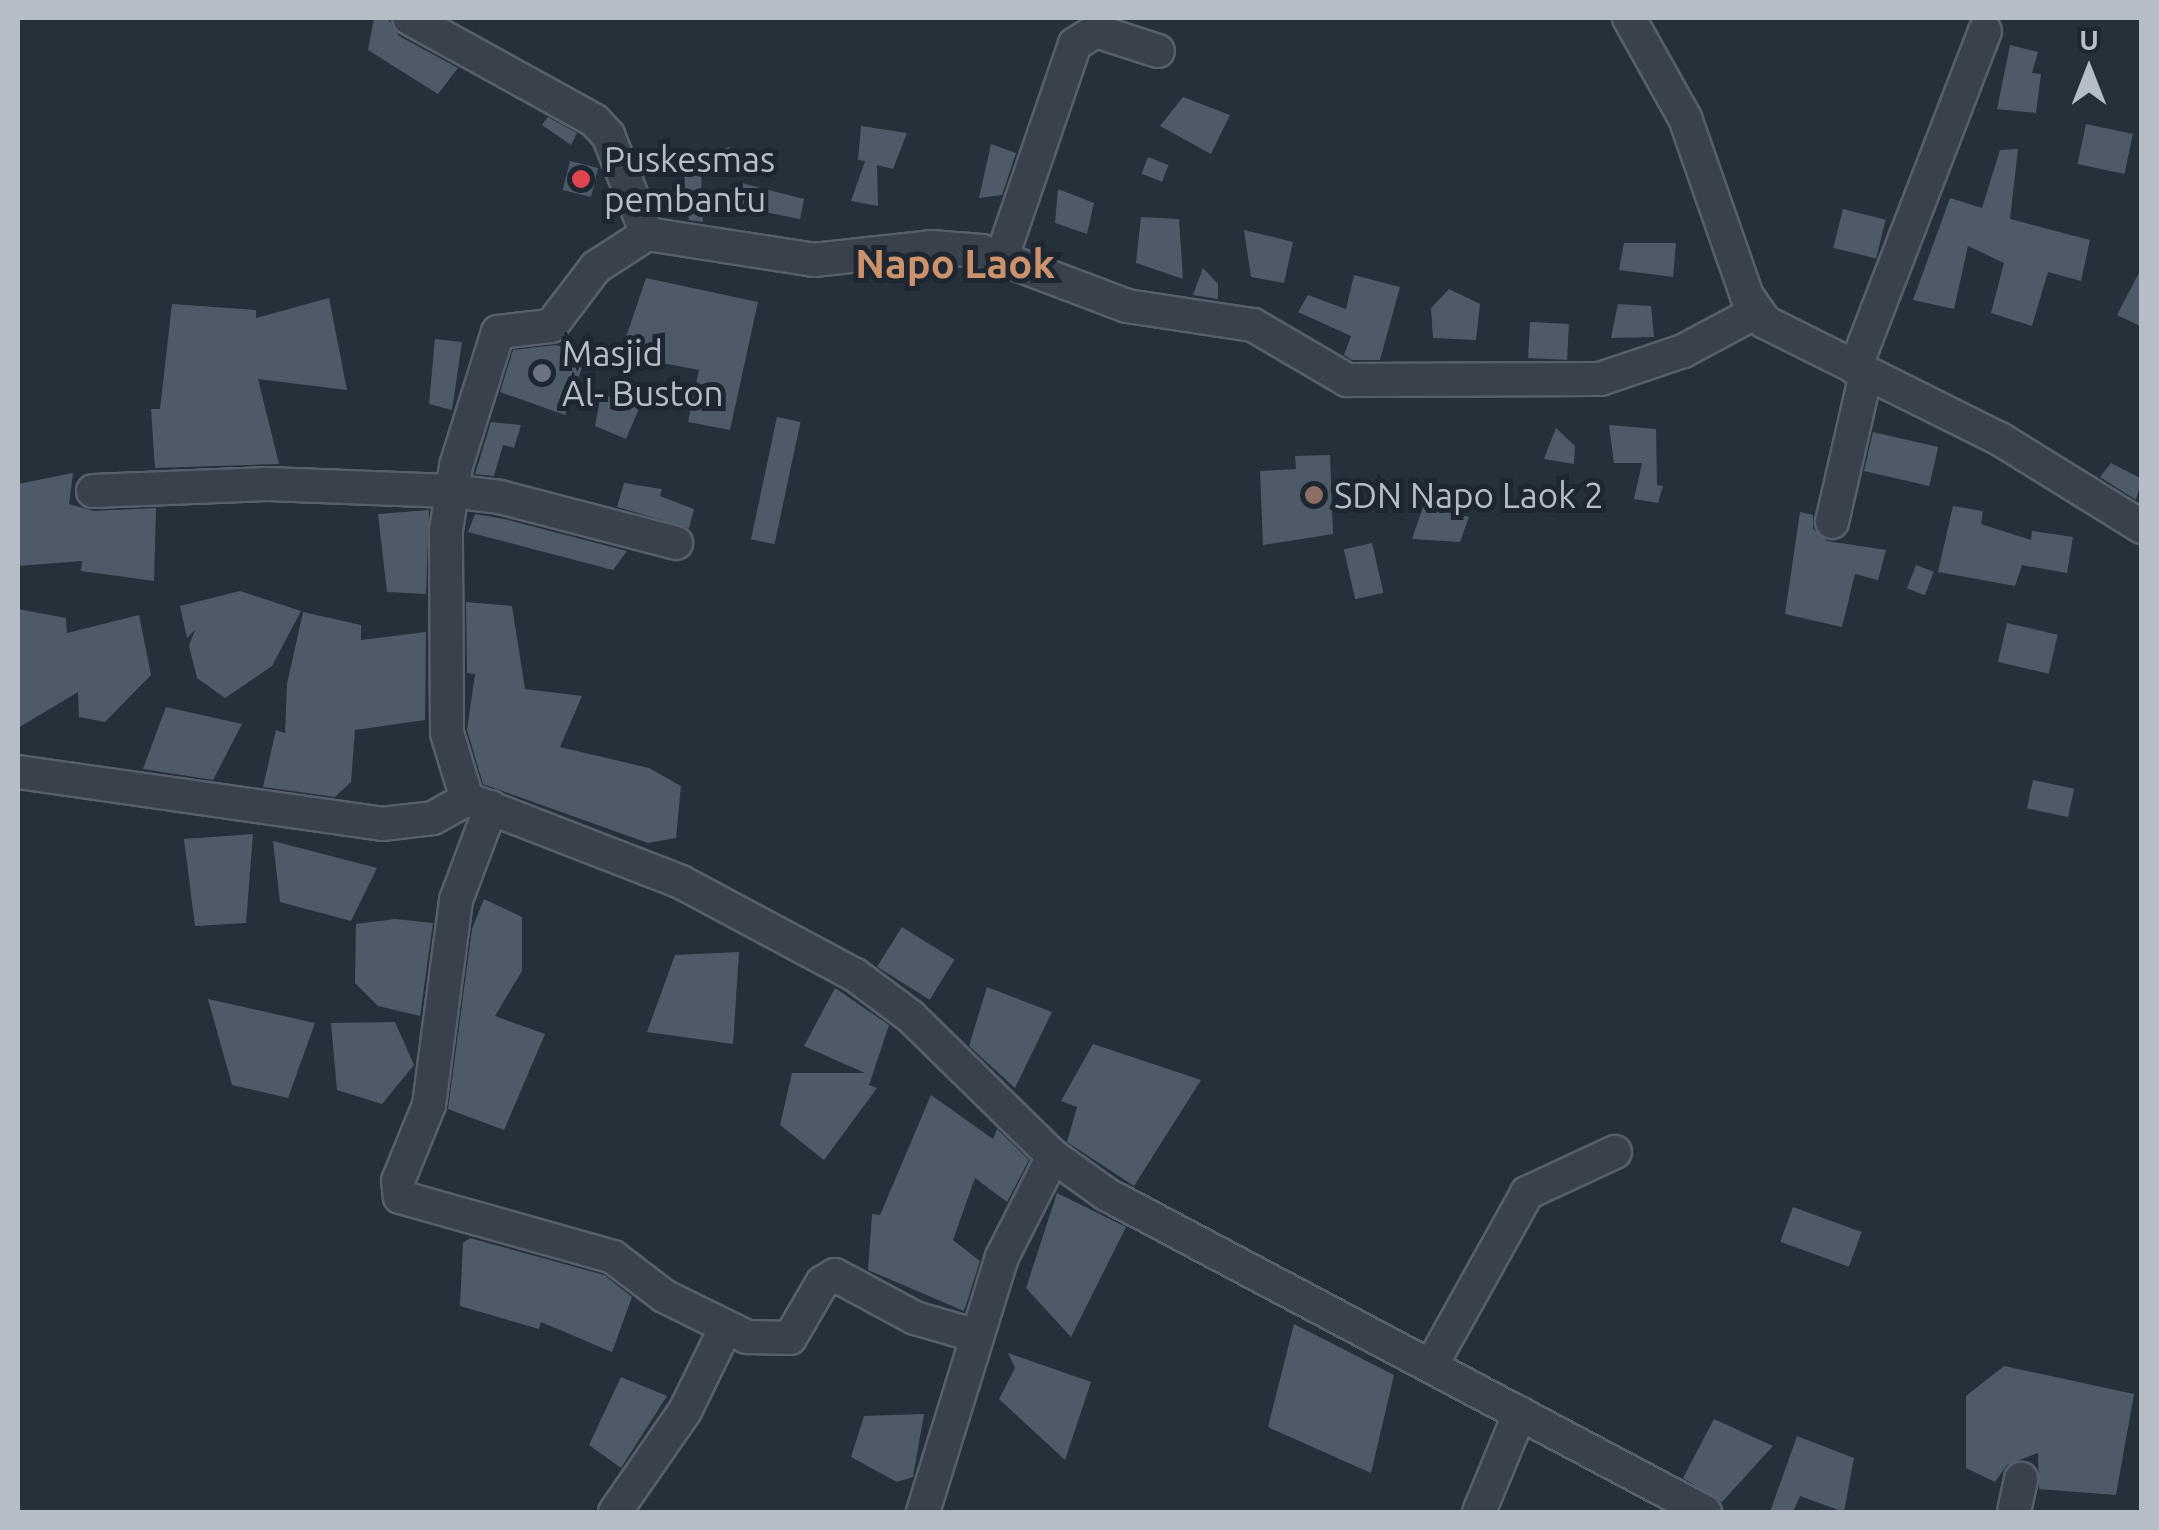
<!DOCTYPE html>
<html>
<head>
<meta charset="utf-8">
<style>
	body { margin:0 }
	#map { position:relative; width:2159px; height:1530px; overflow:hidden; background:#26303b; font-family:Ubuntu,sans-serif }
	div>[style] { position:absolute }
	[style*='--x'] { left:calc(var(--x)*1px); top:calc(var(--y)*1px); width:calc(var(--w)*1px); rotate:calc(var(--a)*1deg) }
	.building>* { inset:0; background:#4e5a67; transform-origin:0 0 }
	.roads { filter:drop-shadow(2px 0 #575f6a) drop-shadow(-2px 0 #575f6a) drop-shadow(0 2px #575f6a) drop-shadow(0 -2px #575f6a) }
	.minor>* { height:32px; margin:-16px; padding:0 16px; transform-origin:16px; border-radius:16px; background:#39414c }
	.dots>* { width:28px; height:28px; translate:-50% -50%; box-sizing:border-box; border:5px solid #1e2631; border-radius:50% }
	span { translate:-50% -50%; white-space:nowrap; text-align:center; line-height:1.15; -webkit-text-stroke:10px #1e2631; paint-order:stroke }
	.poi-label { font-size:35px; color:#b5bdc7 }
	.left { translate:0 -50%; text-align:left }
	.quarter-label { font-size:40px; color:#cb926c; font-weight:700 }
	.frame { position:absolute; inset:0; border:20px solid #b5bdc7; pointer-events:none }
	.north { position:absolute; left:2039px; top:20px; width:100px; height:100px; -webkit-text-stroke:8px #1e2631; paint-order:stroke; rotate:0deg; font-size:28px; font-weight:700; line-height:40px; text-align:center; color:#b5bdc7 }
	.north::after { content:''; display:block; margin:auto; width:35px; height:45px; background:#b5bdc7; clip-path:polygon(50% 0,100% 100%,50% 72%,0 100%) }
</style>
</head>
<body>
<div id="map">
	<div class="building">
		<div style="clip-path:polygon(374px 18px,389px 20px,399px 36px,458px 68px,438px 94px,368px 50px)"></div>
		<div style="clip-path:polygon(2010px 45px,2038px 52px,2032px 73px,2041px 74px,2036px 113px,1997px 109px)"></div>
		<div style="clip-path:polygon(1183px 97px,1230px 115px,1211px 154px,1160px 126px)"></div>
		<div style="clip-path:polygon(548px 117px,577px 133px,571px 145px,542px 125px)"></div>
		<div style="left:2086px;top:124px;width:48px;height:41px;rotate:12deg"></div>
		<div style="clip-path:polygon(861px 126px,907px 133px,893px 169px,877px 165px,878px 206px,851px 201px,865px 161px,858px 160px)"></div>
		<div style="clip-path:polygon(991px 144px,1016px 153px,1002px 195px,979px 198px)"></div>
		<div style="clip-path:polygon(730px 147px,733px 168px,712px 170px,712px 152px)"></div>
		<div style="clip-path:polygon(2018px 149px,2010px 219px,2090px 240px,2081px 281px,2048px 272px,2032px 326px,1991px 313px,2004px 263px,1968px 246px,1954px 309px,1913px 300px,1950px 198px,1982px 208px,2000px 150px)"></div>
		<div style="left:1148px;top:157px;width:22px;height:18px;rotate:21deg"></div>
		<div style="left:570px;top:161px;width:29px;height:30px;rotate:14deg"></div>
		<div style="clip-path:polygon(683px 170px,701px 170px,703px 222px,689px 220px)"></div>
		<div style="clip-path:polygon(742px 183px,804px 199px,800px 219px,759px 211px,741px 216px)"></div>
		<div style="clip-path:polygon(1058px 189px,1094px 203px,1087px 234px,1055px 223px)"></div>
		<div style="left:1843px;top:209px;width:44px;height:40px;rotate:14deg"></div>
		<div style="clip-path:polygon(1141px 217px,1179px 219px,1183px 279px,1136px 263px)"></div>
		<div style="clip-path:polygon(1244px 230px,1293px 242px,1284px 283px,1251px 277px)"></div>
		<div style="clip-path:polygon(1624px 243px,1676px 243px,1673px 277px,1619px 270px)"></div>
		<div style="clip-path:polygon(2142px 267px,2142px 327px,2117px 315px)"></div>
		<div style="clip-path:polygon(1203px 268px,1218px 284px,1218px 299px,1193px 295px)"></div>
		<div style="clip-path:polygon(1354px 275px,1400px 287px,1380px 360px,1352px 360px,1344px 355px,1351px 336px,1298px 312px,1308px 295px,1346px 309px)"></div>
		<div style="clip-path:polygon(646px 278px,758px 302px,730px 430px,688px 422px,699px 370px,620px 355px)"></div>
		<div style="clip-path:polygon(1449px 289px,1480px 304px,1476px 340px,1433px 338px,1431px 308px)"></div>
		<div style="clip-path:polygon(329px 298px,347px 390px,258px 379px,279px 464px,155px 468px,151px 409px,160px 409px,172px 304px,256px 310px,256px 318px)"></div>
		<div style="clip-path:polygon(1618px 304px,1651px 306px,1654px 337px,1611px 338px)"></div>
		<div style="left:1530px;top:322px;width:39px;height:36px;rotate:3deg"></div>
		<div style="clip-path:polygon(435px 339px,462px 342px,452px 410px,429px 404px)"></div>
		<div style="clip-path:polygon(556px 345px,586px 356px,565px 415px,500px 392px,513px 350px)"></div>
		<div style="clip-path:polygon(601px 395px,641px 404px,626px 439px,595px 426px)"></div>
		<div style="left:777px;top:417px;width:24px;height:125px;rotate:12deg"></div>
		<div style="clip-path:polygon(491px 422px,521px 425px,514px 448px,503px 445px,494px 476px,475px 474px)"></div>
		<div style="clip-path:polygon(1609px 425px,1656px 429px,1657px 485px,1663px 486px,1658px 503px,1634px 499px,1642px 463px,1614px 463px)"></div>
		<div style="clip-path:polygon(1556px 428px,1575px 446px,1574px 464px,1544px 459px)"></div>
		<div style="left:1873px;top:432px;width:67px;height:40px;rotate:13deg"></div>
		<div style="clip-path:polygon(1330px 455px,1333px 534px,1263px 545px,1260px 471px,1296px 469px,1295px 456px)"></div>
		<div style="clip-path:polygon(2111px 463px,2142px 479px,2136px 500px,2100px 477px)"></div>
		<div style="clip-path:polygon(73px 473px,69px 504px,94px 511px,156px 508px,154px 581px,81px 571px,82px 561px,18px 566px,18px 484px)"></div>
		<div style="clip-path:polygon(624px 483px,662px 489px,660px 496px,694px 509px,689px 528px,617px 507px)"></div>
		<div style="clip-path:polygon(1953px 506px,1983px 511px,1981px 524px,2031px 540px,2032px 531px,2073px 537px,2067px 573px,2022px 565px,2015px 586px,1938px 572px)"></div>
		<div style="clip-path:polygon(1423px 507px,1469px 517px,1460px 542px,1412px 539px)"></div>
		<div style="clip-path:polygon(429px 510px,426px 594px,387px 592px,378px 514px)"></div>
		<div style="clip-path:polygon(1800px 512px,1813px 515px,1813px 529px,1827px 541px,1886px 550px,1878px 580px,1855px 574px,1842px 627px,1785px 614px)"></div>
		<div style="clip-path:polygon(475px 514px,504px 519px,627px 551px,613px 570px,468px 532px)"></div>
		<div style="left:1372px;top:543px;width:51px;height:29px;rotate:77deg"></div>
		<div style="left:1916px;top:565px;width:19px;height:25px;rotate:21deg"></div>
		<div style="clip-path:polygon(240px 591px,301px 611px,272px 666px,225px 698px,197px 678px,189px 646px,195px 630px,187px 638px,180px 606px)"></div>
		<div style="clip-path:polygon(466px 602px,512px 606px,525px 689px,582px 696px,560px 747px,649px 768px,681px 786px,676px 838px,648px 843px,483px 784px,467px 730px,475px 674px,467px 673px)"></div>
		<div style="clip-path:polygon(18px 609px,66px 618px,67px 633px,139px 615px,151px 675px,105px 722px,79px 717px,78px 692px,18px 728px)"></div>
		<div style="clip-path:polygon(303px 612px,361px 625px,361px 640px,426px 632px,425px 720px,355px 730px,351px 782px,335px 797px,263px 787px,276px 730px,285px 733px,287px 684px)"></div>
		<div style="left:2007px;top:623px;width:52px;height:40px;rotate:13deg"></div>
		<div style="clip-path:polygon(166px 707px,242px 724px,213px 780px,143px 769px)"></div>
		<div style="left:2033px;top:780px;width:42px;height:29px;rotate:12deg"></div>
		<div style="clip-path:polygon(253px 834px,246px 923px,195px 926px,184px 839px)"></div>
		<div style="clip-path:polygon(273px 841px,377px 868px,351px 921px,280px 902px)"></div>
		<div style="clip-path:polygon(484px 899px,522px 917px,522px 971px,495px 1016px,545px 1034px,504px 1130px,448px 1109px,472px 929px)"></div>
		<div style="clip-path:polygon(395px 919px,433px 923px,420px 1016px,378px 1006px,355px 983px,356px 924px)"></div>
		<div style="left:902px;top:927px;width:62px;height:47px;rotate:32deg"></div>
		<div style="clip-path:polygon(739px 952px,733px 1044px,647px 1032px,675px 955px)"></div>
		<div style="clip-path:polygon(987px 987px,1052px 1012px,1015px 1088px,969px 1046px)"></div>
		<div style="clip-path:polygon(835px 988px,889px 1025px,869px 1085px,877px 1088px,824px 1160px,780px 1125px,792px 1073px,865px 1073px,804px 1046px)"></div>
		<div style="clip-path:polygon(208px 999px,315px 1023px,288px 1098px,232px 1085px)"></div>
		<div style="clip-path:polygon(395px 1022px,414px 1065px,382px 1104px,337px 1090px,331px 1023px)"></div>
		<div style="clip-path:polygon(1093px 1044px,1201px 1080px,1134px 1186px,1067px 1142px,1077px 1107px,1061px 1101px)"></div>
		<div style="clip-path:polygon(931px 1095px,993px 1139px,997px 1129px,1029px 1160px,1007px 1202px,975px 1178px,953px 1240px,980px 1261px,964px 1311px,868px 1270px,872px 1214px,880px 1215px)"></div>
		<div style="clip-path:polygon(1057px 1193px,1126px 1227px,1071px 1337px,1026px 1288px)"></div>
		<div style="left:1793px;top:1207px;width:73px;height:37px;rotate:20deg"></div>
		<div style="clip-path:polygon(470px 1238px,604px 1275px,632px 1297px,612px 1352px,541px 1322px,539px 1329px,460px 1306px,463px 1243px)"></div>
		<div style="clip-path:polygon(1294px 1324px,1394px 1375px,1371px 1473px,1268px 1427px)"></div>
		<div style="clip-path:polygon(1008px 1353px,1091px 1382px,1065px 1460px,999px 1399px,1015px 1368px)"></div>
		<div style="clip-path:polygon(2004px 1366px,2134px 1394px,2116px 1495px,2039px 1489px,2038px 1453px,2007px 1465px,1995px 1482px,1966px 1468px,1966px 1396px)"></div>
		<div style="clip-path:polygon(621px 1377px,667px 1396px,621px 1468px,589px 1445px)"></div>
		<div style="clip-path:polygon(924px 1414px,913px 1477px,897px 1482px,851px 1457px,864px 1416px)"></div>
		<div style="clip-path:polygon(1714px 1419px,1773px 1446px,1722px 1502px,1683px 1478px)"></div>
		<div style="clip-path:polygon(1797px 1436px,1854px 1458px,1844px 1512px,1800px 1496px,1793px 1512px,1770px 1512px)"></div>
	</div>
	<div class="roads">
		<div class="minor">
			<div style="--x:409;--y:18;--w:211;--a:28.9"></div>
			<div style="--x:594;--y:120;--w:21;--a:47"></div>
			<div style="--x:608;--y:135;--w:106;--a:68.5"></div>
			<div style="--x:1629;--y:18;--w:115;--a:60.8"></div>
			<div style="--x:1685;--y:118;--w:188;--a:70.8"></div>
			<div style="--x:1747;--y:296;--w:32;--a:55"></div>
			<div style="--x:1765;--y:322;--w:263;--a:26.5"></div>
			<div style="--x:2000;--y:439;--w:167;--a:31.8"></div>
			<div style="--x:1002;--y:257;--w:225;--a:-71.1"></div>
			<div style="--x:1075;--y:44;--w:25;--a:-32"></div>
			<div style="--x:1096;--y:31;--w:65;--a:17.9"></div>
			<div style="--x:1855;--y:368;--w:361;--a:-68.9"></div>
			<div style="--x:93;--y:491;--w:175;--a:-2.3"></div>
			<div style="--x:268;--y:484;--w:182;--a:2.2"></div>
			<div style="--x:450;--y:491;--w:50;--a:6.8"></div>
			<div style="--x:500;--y:497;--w:182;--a:14.6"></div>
			<div style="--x:1832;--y:522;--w:152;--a:-77.1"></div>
			<div style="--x:18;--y:772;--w:368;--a:8.1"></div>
			<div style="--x:382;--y:824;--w:51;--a:-6.7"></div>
			<div style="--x:433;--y:818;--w:39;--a:-29"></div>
			<div style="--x:491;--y:807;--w:99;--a:110.6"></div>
			<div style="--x:456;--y:900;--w:207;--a:97.5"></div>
			<div style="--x:429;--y:1105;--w:82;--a:112.2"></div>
			<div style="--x:398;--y:1181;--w:16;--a:83"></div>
			<div style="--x:400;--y:1197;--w:221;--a:15.7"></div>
			<div style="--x:613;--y:1257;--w:64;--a:37.4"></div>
			<div style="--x:664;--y:1296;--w:93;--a:26.3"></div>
			<div style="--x:747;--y:1337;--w:43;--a:1.3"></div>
			<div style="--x:790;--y:1338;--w:64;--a:-59.8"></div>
			<div style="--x:822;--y:1283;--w:15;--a:-32"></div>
			<div style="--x:835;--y:1275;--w:91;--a:28.3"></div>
			<div style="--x:915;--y:1318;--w:65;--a:16.2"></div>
			<div style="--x:1432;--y:1364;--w:196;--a:-60.9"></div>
			<div style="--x:1527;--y:1193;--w:97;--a:-25"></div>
			<div style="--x:615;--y:1512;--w:123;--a:-55.3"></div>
			<div style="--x:685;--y:1411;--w:93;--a:-64"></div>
			<div style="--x:923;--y:1512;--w:267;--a:-72.8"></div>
			<div style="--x:1002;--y:1257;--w:113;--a:-63.2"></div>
			<div style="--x:1479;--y:1512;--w:107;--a:-67.5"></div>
			<div style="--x:1705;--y:1512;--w:678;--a:-152.04"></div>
			<div style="--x:1106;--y:1194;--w:65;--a:-144.4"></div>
			<div style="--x:1053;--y:1156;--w:200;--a:-135.6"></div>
			<div style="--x:910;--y:1016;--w:69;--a:-143.3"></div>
			<div style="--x:855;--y:975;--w:197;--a:-151.9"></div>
			<div style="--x:681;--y:882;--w:230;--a:-158.8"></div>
			<div style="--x:467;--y:799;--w:69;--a:-106.9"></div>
			<div style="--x:447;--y:733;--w:203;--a:-90.3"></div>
			<div style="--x:446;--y:530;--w:65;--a:-81.1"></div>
			<div style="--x:456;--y:466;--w:140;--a:-72.6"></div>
			<div style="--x:498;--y:332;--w:53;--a:-6.5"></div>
			<div style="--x:551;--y:326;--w:74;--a:-52.7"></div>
			<div style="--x:596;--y:267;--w:61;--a:-32.9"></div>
			<div style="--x:647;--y:234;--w:169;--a:8.8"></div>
			<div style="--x:814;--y:260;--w:118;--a:-6.3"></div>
			<div style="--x:931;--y:247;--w:51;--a:4.5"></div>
			<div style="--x:982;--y:251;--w:155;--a:20.8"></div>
			<div style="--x:1127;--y:306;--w:127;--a:8.6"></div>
			<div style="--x:1253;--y:325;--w:109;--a:30.3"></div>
			<div style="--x:1347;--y:380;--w:253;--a:-0.2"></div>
			<div style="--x:1600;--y:379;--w:88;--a:-18.6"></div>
			<div style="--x:1683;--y:351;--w:83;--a:-28.1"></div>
			<div style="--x:2014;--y:1512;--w:34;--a:-78"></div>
		</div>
	</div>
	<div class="dots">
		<div style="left:581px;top:179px;background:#e0444e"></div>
		<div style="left:542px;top:373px;background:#6b7280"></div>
		<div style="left:1314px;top:495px;background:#8d6e63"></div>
	</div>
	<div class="poi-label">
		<span class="left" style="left:604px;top:179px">Puskesmas<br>pembantu</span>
		<span class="left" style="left:562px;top:373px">Masjid<br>Al- Buston</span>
		<span class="left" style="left:1334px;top:495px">SDN Napo Laok 2</span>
	</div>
	<div class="quarter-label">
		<span style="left:955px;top:264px">Napo Laok</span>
	</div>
	<div class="frame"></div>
	<div class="north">U</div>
</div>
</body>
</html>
